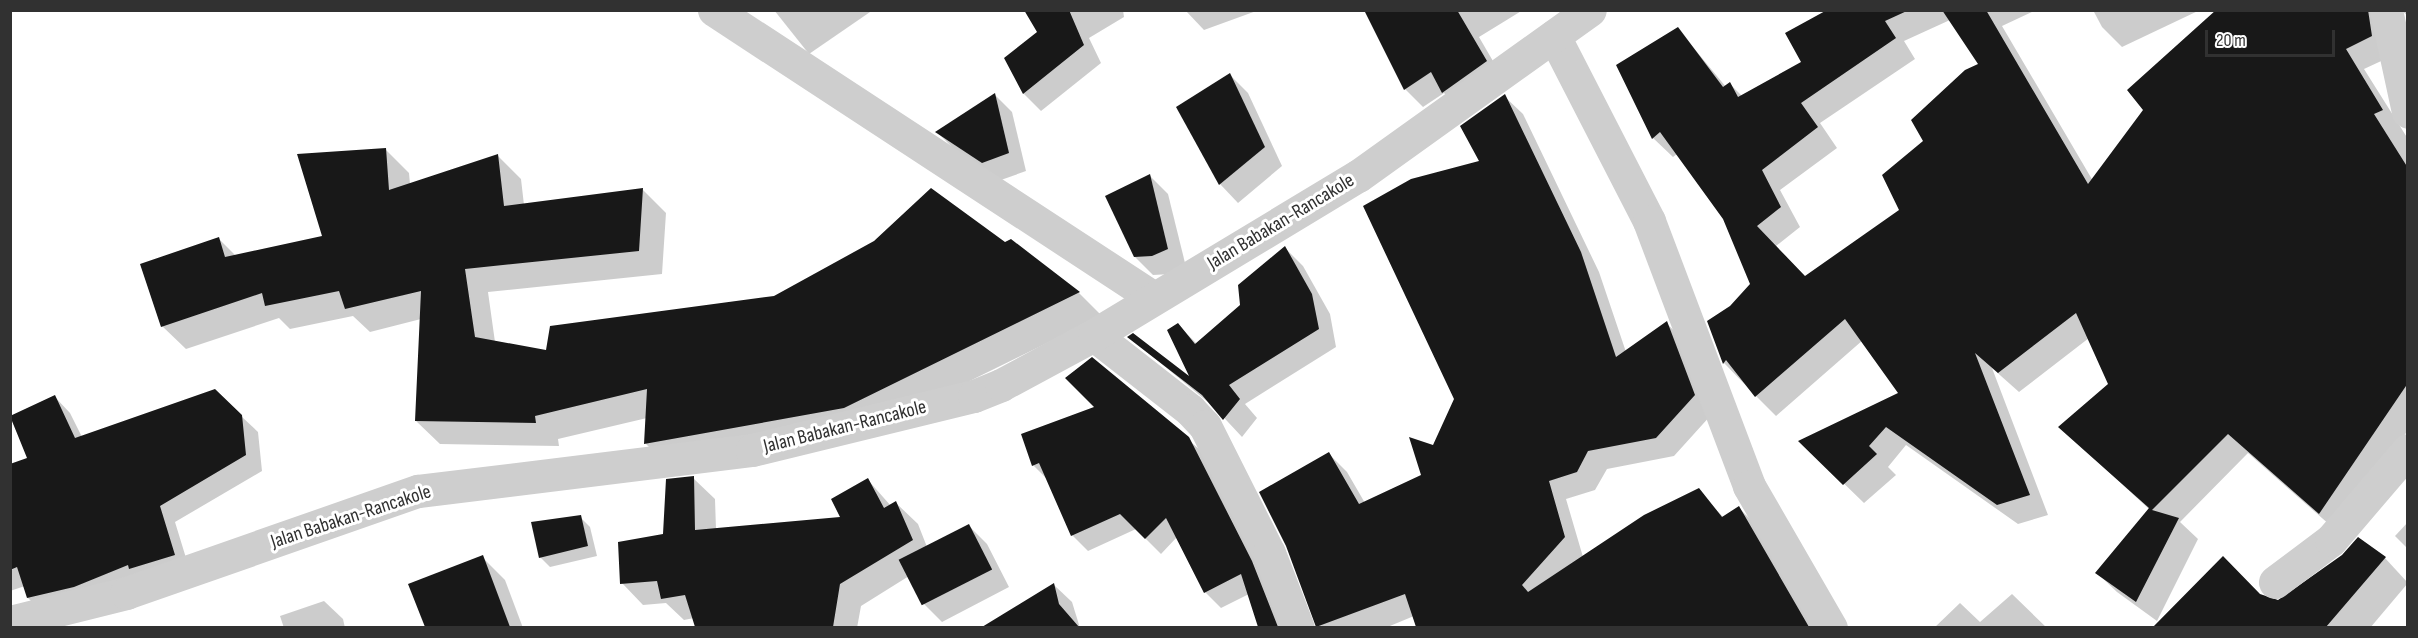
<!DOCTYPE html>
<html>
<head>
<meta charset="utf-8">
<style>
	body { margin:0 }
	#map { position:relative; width:2418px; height:638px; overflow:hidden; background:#fff; font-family:"Sofia Sans Condensed",sans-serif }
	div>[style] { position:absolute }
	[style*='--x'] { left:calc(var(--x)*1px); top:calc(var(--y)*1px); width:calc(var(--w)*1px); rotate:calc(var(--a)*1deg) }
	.shadow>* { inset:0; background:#0003 }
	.building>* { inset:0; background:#181818; transform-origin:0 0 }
	.minor>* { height:33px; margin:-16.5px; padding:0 16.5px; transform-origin:16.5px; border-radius:16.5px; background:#cecece }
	span { translate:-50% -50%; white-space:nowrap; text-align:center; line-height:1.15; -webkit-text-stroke:6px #fff; paint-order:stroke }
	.street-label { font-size:20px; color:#313131 }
	.frame { position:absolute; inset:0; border:12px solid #313131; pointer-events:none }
	.scale { position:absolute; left:2205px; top:30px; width:130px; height:27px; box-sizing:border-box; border:3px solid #313131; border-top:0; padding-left:8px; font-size:18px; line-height:21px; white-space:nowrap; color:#313131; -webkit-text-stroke:4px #fff; paint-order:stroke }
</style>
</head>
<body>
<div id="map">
	<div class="shadow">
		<div style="clip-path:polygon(774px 10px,873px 10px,809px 54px)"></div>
		<div style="clip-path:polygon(1026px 10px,1123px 10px,1124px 17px,1089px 38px,1101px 63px,1041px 111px,1024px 94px,1006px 58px,1039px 32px)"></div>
		<div style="clip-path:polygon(1185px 10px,1259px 10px,1204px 30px)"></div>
		<div style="clip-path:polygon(1370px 10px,1523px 10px,1479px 37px,1504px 80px,1461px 110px,1444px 93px,1423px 107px,1405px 89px)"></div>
		<div style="clip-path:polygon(evenodd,1830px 10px,2036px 10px,2002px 26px,2093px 181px,2219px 10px,2408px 10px,2408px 16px,2402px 11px,2392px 56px,2364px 69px,2408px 139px,2408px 430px,2339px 533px,2248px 453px,2180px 522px,2198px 539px,2157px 621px,2117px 592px,2097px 573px,2150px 510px,2060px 427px,2110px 384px,2089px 338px,2019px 392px,1992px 368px,2048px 515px,2018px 524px,1906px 445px,1888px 467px,1896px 475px,1864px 503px,1800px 441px,1900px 393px,1863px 340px,1776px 416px,1756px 396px,1724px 363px,1709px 322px,1731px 307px,1751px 284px,1724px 219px,1677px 154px,1673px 157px,1653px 138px,1678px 29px,1726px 87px,1730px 84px,1742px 96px,1803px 62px,1830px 10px,1950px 20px,1980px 65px,1925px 141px,1901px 210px,1805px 277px,1776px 246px,1800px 227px,1780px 190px,1837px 148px,1820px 123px,1915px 59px,1904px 41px,1950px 20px)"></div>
		<div style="clip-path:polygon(2093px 10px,2200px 10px,2122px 47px,2102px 27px)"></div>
		<div style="clip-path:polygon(1230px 75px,1248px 93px,1282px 166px,1238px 203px,1220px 184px,1178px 108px)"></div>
		<div style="clip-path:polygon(994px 94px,1012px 112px,1026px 171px,1001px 180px,955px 150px,938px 133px)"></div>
		<div style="clip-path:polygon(1504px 96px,1523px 114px,1599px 272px,1626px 352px,1666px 323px,1685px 341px,1712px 414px,1674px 456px,1607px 469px,1595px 490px,1566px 499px,1583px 557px,1698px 490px,1724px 518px,1739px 508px,1757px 526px,1817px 628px,1417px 628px,1414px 616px,1385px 628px,1317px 628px,1288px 546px,1329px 454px,1347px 472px,1365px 503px,1423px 475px,1455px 399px,1481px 162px)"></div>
		<div style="clip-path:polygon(386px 150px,409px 173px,410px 184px,498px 156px,521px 179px,524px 205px,643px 190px,666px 213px,662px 274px,488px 292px,495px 342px,547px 352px,1011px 241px,1079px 293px,1102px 316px,868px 431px,669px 467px,646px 444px,647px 418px,558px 439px,559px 446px,440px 444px,416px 421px,421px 319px,370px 332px,353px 316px,290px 329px,279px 318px,186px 349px,162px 326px,218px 238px,236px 256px,324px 237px)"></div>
		<div style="clip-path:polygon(1150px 176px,1168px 194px,1186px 267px,1171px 274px,1153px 275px,1135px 257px)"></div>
		<div style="clip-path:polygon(1285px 248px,1303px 266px,1330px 314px,1336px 347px,1245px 404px,1257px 418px,1242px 437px,1214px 407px,1129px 337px,1193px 381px,1178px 325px,1197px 344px,1241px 306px)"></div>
		<div style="clip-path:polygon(1092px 359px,1205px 454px,1288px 628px,1260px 628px,1249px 594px,1221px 608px,1205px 592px,1177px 537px,1161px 554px,1136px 529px,1088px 551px,1072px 535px,1047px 479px,1033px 465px,1097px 407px,1067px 378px)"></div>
		<div style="clip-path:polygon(54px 396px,70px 413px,82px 437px,241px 416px,258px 432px,262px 471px,175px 522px,190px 571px,44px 614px,28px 598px,25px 586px,10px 591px,10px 465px,29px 459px,10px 417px)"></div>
		<div style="clip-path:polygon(693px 478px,715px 499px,716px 529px,842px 519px,868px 480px,891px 506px,896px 503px,918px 524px,927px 547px,968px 525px,987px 544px,1009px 587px,942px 622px,924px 604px,909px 576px,861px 606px,857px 628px,697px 628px,694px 618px,684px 620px,666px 603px,643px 605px,622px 583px,664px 535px)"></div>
		<div style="clip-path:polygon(580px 517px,590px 527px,597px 556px,550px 567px,540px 557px)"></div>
		<div style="clip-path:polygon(2408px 522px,2408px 549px,2395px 536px)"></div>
		<div style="clip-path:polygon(482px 557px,505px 580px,523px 628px,426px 628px,410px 585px)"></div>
		<div style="clip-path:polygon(2385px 558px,2408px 583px,2370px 628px,2262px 628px,2248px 613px)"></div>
		<div style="clip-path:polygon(1054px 585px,1072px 602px,1080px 628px,998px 628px,996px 621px)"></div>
		<div style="clip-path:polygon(2012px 594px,2047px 628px,1934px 628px,1960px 603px,1980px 622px)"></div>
		<div style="clip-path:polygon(2186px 596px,2215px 628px,2155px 628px)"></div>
		<div style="clip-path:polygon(324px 601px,343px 619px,345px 628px,284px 628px,280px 616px)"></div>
	</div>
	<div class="building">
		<div style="clip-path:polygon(1024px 10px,1069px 10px,1084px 45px,1023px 94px,1004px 58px,1037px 32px)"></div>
		<div style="clip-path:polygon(1364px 10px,1457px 10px,1487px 61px,1442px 93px,1431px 72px,1404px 90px)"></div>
		<div style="clip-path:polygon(1827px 10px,1909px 10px,1885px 21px,1896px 38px,1801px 103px,1818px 127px,1762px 170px,1781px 207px,1757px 226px,1805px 276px,1899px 210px,1882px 175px,1923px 141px,1911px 120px,1965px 70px,1978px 64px,1942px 10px,1986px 10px,2088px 184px,2143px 110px,2127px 90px,2216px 10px,2368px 10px,2372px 36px,2346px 49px,2383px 110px,2374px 114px,2408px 168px,2408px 383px,2319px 514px,2228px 434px,2152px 510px,2179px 518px,2136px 602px,2095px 573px,2149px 508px,2058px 427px,2108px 384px,2076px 313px,1998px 373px,1975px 353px,2030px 495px,1997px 505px,1886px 427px,1869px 446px,1877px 454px,1843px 485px,1798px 441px,1898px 393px,1845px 319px,1755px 397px,1726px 360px,1723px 364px,1707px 321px,1730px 306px,1750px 284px,1723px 219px,1660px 132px,1652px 139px,1616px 65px,1678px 27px,1723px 87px,1730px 82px,1738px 97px,1801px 62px,1785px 33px)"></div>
		<div style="clip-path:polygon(1230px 73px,1265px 147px,1219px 185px,1176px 107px)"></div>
		<div style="clip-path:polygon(995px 93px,1009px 153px,982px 163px,935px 132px)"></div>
		<div style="clip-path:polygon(1505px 94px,1581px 252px,1616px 357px,1667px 321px,1695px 395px,1656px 438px,1588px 451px,1577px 472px,1549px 481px,1565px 537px,1522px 585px,1528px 592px,1644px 515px,1699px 488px,1722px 517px,1739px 506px,1809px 627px,1416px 627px,1405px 594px,1316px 627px,1286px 546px,1259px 492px,1329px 452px,1359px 504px,1421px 475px,1409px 437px,1433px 445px,1454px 399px,1363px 206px,1411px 179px,1479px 161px,1460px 126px)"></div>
		<div style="clip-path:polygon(386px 148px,389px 190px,498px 154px,504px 206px,643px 188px,639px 251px,465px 269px,475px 337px,546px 350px,550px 326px,774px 296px,874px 241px,931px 188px,1005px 242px,1011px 239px,1080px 292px,844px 408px,644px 444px,647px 389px,535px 416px,536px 423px,415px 421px,421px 291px,345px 309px,339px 291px,265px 306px,262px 293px,161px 327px,140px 264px,219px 237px,225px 257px,322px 236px,297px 154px)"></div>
		<div style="clip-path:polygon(1150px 174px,1168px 249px,1152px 256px,1134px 257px,1105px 196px)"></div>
		<div style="clip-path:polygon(1285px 246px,1312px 294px,1319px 329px,1229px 385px,1240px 399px,1223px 420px,1202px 395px,1127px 337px,1133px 333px,1189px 376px,1167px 330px,1178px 323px,1195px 344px,1240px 305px,1238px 285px)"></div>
		<div style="clip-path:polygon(1092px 357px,1189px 437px,1252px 561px,1278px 627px,1258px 627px,1241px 574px,1204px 593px,1166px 518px,1145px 539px,1120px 514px,1071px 536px,1039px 463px,1032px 466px,1021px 434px,1094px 407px,1065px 378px)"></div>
		<div style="clip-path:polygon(215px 389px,242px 415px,246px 455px,160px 506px,175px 555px,129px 569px,128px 565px,74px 587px,27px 598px,17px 567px,10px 570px,10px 464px,27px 458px,10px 416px,55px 395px,75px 438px)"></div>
		<div style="clip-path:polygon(694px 476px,695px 530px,840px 517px,831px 499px,868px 478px,884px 508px,896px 501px,913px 540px,840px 584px,833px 627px,695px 627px,685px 595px,661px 599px,657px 581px,620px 584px,618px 542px,663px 534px,666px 479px)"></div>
		<div style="clip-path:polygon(581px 515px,588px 546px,539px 558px,531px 522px)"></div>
		<div style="left:969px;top:524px;width:51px;height:79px;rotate:63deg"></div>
		<div style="clip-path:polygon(2358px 537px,2386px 557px,2326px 627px,2153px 627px,2223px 556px,2260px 594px,2278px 600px,2342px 555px)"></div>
		<div style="clip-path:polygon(483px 555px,510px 627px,425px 627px,408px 584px)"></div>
		<div style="clip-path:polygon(1054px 583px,1059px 604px,1079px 627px,982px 627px)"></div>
	</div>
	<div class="minor">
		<div style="--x:714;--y:10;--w:526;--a:33.21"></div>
		<div style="--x:2386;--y:10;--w:104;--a:77.8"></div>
		<div style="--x:1554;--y:36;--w:208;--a:62.8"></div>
		<div style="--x:1649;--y:221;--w:283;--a:69.3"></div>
		<div style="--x:1749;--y:486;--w:164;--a:60"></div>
		<div style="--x:1094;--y:335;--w:122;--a:38"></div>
		<div style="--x:1190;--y:410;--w:22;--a:47"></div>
		<div style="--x:1205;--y:426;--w:142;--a:63.3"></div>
		<div style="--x:1269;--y:553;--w:80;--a:68.9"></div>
		<div style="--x:2275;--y:582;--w:70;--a:-36.9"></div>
		<div style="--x:2331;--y:540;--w:118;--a:-49.5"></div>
		<div style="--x:10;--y:622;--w:120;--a:-14"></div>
		<div style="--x:126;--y:593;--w:309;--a:-19.3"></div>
		<div style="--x:418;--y:491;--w:337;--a:-7"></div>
		<div style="--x:752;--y:450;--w:228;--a:-13.7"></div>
		<div style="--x:974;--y:396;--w:29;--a:-22"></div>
		<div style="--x:1001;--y:385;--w:106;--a:-28.3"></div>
		<div style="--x:1094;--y:335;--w:308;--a:-31.1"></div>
		<div style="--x:1358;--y:176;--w:285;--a:-35.6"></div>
	</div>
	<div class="street-label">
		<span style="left:1281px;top:222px;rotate:-31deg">Jalan Babakan-Rancakole</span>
		<span style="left:845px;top:427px;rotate:-14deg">Jalan Babakan-Rancakole</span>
		<span style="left:351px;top:517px;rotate:-18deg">Jalan Babakan-Rancakole</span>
	</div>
	<div class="frame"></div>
	<div class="scale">20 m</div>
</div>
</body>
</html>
